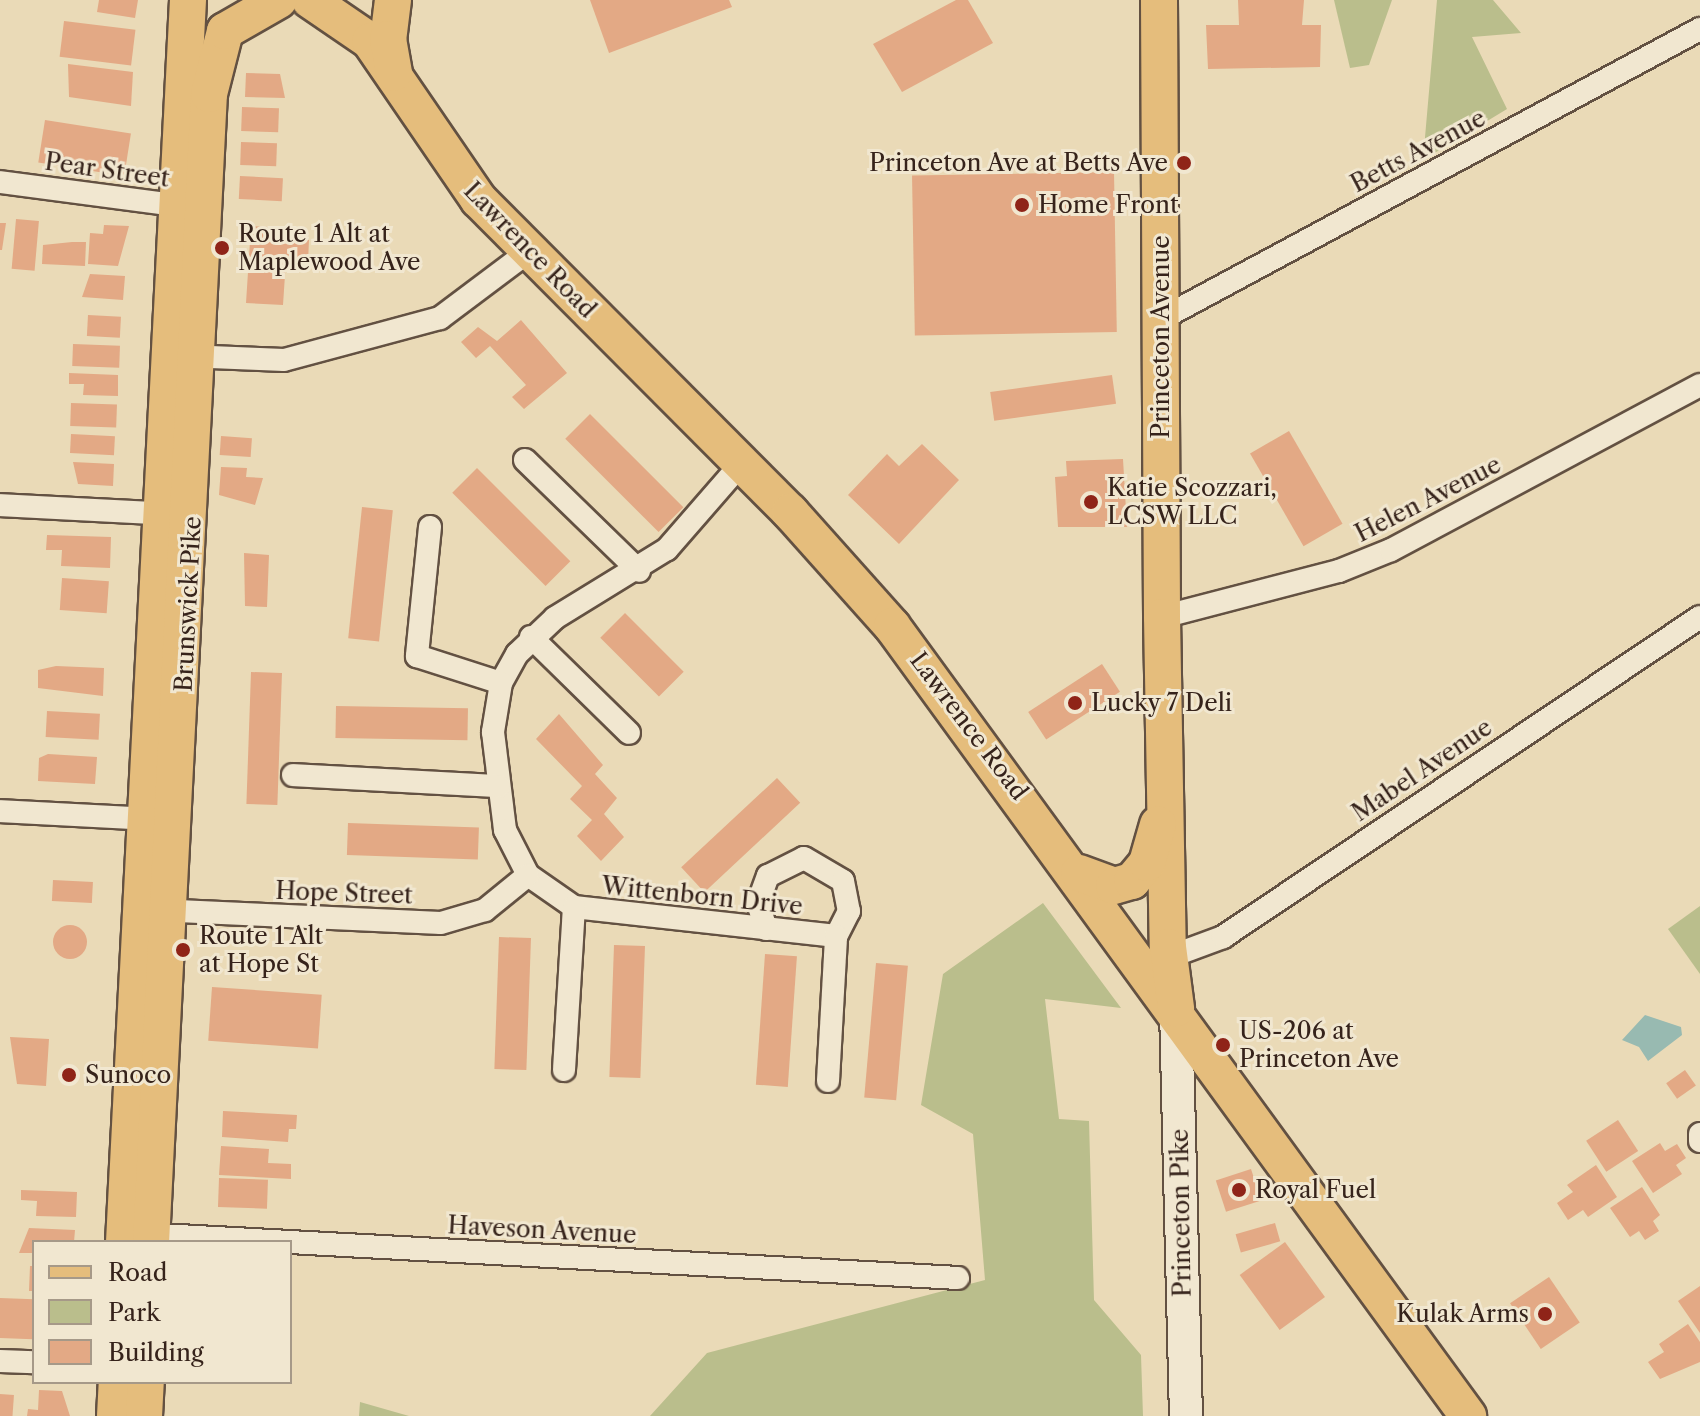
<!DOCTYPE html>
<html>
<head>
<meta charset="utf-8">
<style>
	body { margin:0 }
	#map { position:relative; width:1700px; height:1416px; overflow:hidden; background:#eadab7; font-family:"Libre Caslon Text",serif }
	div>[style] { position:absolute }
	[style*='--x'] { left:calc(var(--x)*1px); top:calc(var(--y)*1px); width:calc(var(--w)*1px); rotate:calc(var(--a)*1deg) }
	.green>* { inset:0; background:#babe8c }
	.water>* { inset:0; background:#98bab1 }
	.building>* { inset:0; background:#e3a985; transform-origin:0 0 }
	.round { border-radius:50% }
	.roads { filter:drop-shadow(2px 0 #635142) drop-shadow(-2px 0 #635142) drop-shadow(0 2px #635142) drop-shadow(0 -2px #635142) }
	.street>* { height:22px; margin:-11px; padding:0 11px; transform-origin:11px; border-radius:11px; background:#f1e7d0 }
	.secondary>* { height:32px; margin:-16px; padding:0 16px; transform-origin:16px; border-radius:16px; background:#f1e7d0 }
	.primary>* { height:36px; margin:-18px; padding:0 18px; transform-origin:18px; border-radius:18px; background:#e5bd7c }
	.dots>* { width:22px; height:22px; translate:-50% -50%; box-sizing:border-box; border:4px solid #f1e7d0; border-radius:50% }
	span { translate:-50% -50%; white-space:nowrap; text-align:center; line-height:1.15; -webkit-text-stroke:6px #f1e7d0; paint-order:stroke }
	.street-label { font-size:24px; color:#36231b }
	.poi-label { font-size:24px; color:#36231b }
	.right { translate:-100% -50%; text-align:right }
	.left { translate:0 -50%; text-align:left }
	.legend { position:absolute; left:32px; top:1240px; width:260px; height:144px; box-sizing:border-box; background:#f1e7d0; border:2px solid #a69988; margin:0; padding:10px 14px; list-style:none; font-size:24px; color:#36231b }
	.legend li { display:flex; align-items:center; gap:16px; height:40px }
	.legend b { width:40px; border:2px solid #a69988 }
</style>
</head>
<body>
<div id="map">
	<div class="green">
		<div style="clip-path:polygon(1334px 0,1392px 0,1369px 65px,1350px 68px)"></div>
		<div style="clip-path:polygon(1437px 0,1493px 0,1521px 33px,1472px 37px,1507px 109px,1423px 160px)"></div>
		<div style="clip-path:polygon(1043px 903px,1121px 1008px,1045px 999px,1059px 1119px,1089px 1121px,1094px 1300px,1141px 1355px,1143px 1416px,650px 1416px,707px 1353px,985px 1280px,973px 1134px,921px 1105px,943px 974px)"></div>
		<div style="clip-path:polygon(1700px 906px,1700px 974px,1668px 929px)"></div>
		<div style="clip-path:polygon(360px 1402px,409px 1416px,359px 1416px)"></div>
	</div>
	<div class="water">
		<div style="clip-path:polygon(1645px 1015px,1681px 1027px,1682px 1035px,1648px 1061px,1639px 1047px,1622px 1040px)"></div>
	</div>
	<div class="building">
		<div style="clip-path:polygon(99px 0,138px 0,135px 18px,97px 12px)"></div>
		<div style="clip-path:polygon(590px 0,729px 0,732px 7px,609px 53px)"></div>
		<div style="clip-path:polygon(956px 0,968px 0,993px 43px,902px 92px,873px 44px)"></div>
		<div style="clip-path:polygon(1238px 0,1304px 0,1302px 25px,1321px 25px,1320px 67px,1208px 69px,1206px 25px,1239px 25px)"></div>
		<div style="left:64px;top:21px;width:72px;height:36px;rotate:7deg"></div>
		<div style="clip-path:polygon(68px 64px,133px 72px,131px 106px,69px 97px)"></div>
		<div style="clip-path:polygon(246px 73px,280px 74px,285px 98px,245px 97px)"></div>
		<div style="left:242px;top:107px;width:37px;height:24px;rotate:2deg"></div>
		<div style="left:45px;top:120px;width:87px;height:43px;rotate:9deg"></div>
		<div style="left:241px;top:142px;width:36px;height:23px;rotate:2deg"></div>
		<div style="left:1114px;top:172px;width:160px;height:202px;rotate:89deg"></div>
		<div style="left:240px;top:176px;width:43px;height:23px;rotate:3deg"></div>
		<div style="left:16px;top:219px;width:23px;height:50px;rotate:5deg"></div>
		<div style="clip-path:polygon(0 223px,6px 223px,2px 250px,0 250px)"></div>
		<div style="clip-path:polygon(104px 225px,129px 226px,118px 266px,88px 264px,90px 233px,103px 234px)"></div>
		<div style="clip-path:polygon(251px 226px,288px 228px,287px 238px,309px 240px,308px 262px,286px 260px,283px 305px,246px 303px)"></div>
		<div style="clip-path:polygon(72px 242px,86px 242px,85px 266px,42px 264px,43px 245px)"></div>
		<div style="clip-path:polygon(90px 274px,125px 276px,123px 300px,82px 297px)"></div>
		<div style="left:88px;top:315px;width:33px;height:21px;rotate:3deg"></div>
		<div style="clip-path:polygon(521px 320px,567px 373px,524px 409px,512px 397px,526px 385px,490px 346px,476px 358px,461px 342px,478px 327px,497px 341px)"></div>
		<div style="left:73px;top:344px;width:47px;height:22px;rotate:2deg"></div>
		<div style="clip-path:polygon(69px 373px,118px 375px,118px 396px,83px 395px,84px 384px,69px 384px)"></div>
		<div style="left:1112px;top:375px;width:29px;height:123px;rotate:82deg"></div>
		<div style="left:71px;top:403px;width:46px;height:23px;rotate:2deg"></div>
		<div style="left:590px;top:414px;width:132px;height:35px;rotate:45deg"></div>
		<div style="left:1289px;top:431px;width:107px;height:45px;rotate:60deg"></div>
		<div style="left:71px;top:434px;width:44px;height:19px;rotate:3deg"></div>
		<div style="left:221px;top:436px;width:31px;height:19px;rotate:4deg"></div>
		<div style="clip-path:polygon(922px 444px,959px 480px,899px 544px,848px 495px,887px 454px,899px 466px)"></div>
		<div style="clip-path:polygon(1123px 459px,1127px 527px,1058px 527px,1055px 477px,1067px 476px,1066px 461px)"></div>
		<div style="clip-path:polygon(73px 462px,114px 464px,113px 486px,78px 484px)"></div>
		<div style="clip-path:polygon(221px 467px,247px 468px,246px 477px,263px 478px,255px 505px,219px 495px)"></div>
		<div style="left:477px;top:468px;width:132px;height:35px;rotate:45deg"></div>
		<div style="left:362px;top:507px;width:31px;height:132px;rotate:6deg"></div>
		<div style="clip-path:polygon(47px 535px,111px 537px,110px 568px,61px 566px,62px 550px,46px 550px)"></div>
		<div style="clip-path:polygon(244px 553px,269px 555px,267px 607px,245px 606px)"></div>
		<div style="left:62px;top:578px;width:47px;height:32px;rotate:4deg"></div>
		<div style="left:625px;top:613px;width:83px;height:35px;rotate:45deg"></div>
		<div style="left:1102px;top:664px;width:33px;height:88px;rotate:57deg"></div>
		<div style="clip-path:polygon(56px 666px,104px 668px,103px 696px,38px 688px,38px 670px)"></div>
		<div style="left:251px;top:672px;width:31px;height:132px;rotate:2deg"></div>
		<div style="left:336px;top:706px;width:132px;height:32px;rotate:1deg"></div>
		<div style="left:47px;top:711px;width:53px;height:26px;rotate:3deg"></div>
		<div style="clip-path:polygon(559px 714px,603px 765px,595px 774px,617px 798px,604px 814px,624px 837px,601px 861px,577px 836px,592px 820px,570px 799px,582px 786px,536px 739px)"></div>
		<div style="clip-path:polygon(48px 754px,97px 757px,95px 784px,38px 781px,39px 758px)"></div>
		<div style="left:777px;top:778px;width:34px;height:131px;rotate:47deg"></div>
		<div style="left:348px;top:823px;width:131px;height:32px;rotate:2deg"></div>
		<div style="left:53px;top:880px;width:40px;height:21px;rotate:3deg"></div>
		<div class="round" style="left:53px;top:925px;width:34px;height:34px"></div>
		<div style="left:499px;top:937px;width:32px;height:132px;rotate:2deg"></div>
		<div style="left:614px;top:945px;width:31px;height:132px;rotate:2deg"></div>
		<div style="left:765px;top:954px;width:32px;height:131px;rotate:4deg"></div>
		<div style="left:876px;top:963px;width:32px;height:135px;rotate:5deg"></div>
		<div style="left:212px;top:987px;width:110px;height:54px;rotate:4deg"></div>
		<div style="clip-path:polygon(10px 1037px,49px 1039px,46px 1086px,17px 1084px)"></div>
		<div style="left:1685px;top:1070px;width:19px;height:23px;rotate:55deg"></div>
		<div style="clip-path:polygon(223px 1111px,297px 1115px,296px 1129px,289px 1129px,288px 1142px,222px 1137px)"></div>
		<div style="left:1618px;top:1120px;width:37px;height:38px;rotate:57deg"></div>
		<div style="clip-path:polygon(1660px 1143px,1665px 1151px,1677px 1144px,1686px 1158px,1676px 1165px,1682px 1174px,1653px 1193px,1632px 1161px)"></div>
		<div style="clip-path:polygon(221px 1146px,269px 1149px,268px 1163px,291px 1164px,291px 1179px,219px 1175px)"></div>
		<div style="clip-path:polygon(1596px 1165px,1617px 1197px,1588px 1217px,1583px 1210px,1568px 1220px,1557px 1203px,1573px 1192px,1567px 1185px)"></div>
		<div style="left:1251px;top:1169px;width:33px;height:37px;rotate:72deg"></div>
		<div style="left:219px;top:1178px;width:49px;height:29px;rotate:2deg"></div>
		<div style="clip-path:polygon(1642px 1187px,1660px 1215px,1653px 1221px,1659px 1231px,1645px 1240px,1639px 1231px,1630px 1237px,1610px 1208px)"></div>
		<div style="clip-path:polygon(21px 1190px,77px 1192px,76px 1217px,36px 1216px,37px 1201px,21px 1200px)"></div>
		<div style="left:1275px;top:1223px;width:19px;height:41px;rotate:74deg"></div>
		<div style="clip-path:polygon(29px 1228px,75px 1230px,74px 1242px,34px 1242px,34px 1253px,19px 1253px)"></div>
		<div style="left:1285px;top:1242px;width:68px;height:56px;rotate:54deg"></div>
		<div style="clip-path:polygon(30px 1266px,34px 1266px,34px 1291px,29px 1291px)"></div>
		<div style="left:1549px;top:1277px;width:55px;height:47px;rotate:56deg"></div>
		<div style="clip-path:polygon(1700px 1286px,1700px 1333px,1678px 1301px)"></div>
		<div style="left:0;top:1298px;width:34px;height:40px;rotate:2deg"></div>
		<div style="clip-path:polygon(1688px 1324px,1700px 1342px,1700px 1362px,1660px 1379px,1648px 1362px,1664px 1352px,1659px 1344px)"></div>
		<div style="clip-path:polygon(39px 1390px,62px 1391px,70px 1416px,27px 1416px,28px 1409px,38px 1410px)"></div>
		<div style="left:0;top:1394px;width:14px;height:22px;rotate:4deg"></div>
	</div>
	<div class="roads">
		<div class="street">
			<div style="--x:0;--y:182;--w:191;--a:7.5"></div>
			<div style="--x:1161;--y:319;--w:612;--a:-28.28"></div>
			<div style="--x:186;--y:356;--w:98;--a:2.3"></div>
			<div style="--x:284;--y:360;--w:162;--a:-15.1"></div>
			<div style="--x:440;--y:318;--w:110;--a:-36.9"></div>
			<div style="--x:525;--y:460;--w:159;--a:44.2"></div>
			<div style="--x:741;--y:464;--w:113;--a:131"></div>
			<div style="--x:667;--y:549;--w:132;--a:148.4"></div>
			<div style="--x:555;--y:618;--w:52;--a:136.5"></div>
			<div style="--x:517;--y:654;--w:33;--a:119"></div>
			<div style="--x:501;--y:683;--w:50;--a:99.3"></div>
			<div style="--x:493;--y:732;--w:99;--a:83"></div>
			<div style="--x:505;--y:830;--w:51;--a:62.9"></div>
			<div style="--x:528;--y:875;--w:56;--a:34.8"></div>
			<div style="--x:574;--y:907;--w:264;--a:6.3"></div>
			<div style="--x:0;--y:505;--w:171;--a:3"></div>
			<div style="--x:430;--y:527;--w:130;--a:95.8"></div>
			<div style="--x:417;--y:656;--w:88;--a:17.8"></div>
			<div style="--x:1162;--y:617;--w:183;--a:-14.6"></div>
			<div style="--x:1339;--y:571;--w:56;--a:-22"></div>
			<div style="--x:1391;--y:550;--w:350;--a:-28.1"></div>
			<div style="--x:531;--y:637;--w:137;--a:44.4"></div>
			<div style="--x:293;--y:775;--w:206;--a:3.1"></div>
			<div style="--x:0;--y:811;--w:155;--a:3"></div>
			<div style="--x:156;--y:910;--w:285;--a:2.6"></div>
			<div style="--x:441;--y:923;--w:46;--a:-16.5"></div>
			<div style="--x:485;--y:910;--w:55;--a:-39.1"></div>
			<div style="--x:766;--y:929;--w:27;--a:-107"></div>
			<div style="--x:758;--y:903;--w:29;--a:-70"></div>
			<div style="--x:768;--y:876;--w:40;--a:-26.6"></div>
			<div style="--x:804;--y:858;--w:45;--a:30.5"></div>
			<div style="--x:843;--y:881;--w:31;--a:79"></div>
			<div style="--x:849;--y:911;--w:28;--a:117"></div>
			<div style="--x:1169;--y:957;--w:58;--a:-20.3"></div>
			<div style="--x:1223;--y:937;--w:574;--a:-33.86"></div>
			<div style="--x:564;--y:1070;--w:163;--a:-86.5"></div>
			<div style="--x:828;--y:1081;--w:145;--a:-86.8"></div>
			<div style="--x:1700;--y:1134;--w:7;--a:90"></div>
			<div style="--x:141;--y:1234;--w:818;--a:3.08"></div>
			<div style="--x:0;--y:1361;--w:34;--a:2"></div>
		</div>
		<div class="secondary">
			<div style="--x:1176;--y:1009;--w:407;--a:88.6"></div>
		</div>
		<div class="primary">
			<div style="--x:310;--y:0;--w:73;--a:34.3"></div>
			<div style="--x:370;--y:41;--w:193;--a:55.6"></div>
			<div style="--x:479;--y:200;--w:441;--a:45.1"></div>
			<div style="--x:790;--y:512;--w:153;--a:48.2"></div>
			<div style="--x:892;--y:626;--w:978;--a:53.9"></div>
			<div style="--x:393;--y:0;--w:39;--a:97"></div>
			<div style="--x:388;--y:39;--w:34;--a:80"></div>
			<div style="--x:1159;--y:0;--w:617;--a:89.72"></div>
			<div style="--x:1162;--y:617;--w:330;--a:89"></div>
			<div style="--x:1168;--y:947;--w:62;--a:82.5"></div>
			<div style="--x:1079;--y:873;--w:37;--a:20"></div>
			<div style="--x:1114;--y:886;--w:19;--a:-16"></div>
			<div style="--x:1132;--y:881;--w:23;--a:-50"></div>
			<div style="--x:1147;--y:863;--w:40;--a:-74"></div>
			<div style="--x:124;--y:1242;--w:1244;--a:-87.05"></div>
			<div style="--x:151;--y:1242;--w:1149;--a:-87.11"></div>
			<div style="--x:209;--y:94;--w:65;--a:-75.7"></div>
			<div style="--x:225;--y:31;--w:62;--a:-29.9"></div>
			<div style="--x:115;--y:1416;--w:34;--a:-87"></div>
			<div style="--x:144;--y:1416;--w:34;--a:-87"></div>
		</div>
	</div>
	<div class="dots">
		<div style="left:1184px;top:163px;background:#8f2418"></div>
		<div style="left:1022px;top:205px;background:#8f2418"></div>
		<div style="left:222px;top:248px;background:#8f2418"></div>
		<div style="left:1091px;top:502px;background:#8f2418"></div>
		<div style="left:1075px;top:703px;background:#8f2418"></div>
		<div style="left:183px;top:950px;background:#8f2418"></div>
		<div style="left:1223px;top:1045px;background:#8f2418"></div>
		<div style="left:69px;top:1075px;background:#8f2418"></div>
		<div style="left:1239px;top:1190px;background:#8f2418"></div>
		<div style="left:1545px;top:1314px;background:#8f2418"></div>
	</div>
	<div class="street-label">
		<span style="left:1418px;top:151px;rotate:-28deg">Betts Avenue</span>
		<span style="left:107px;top:170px;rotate:8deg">Pear Street</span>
		<span style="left:530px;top:250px;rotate:46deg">Lawrence Road</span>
		<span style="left:1161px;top:337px;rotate:-90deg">Princeton Avenue</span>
		<span style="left:1428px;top:499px;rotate:-27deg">Helen Avenue</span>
		<span style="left:188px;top:604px;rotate:-87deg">Brunswick Pike</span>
		<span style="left:969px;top:726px;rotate:53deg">Lawrence Road</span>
		<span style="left:1422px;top:770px;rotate:-34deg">Mabel Avenue</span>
		<span style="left:344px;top:893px;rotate:2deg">Hope Street</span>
		<span style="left:702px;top:896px;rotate:6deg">Wittenborn Drive</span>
		<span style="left:1181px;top:1213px;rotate:-91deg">Princeton Pike</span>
		<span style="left:542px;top:1230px;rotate:3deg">Haveson Avenue</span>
	</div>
	<div class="poi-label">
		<span class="right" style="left:1168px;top:163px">Princeton Ave at Betts Ave</span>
		<span class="left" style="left:1038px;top:205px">Home Front</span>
		<span class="left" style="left:238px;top:248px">Route 1 Alt at<br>Maplewood Ave</span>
		<span class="left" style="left:1107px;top:502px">Katie Scozzari,<br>LCSW LLC</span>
		<span class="left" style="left:1091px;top:703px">Lucky 7 Deli</span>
		<span class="left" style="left:199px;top:950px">Route 1 Alt<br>at Hope St</span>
		<span class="left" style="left:1239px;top:1045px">US-206 at<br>Princeton Ave</span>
		<span class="left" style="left:85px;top:1075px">Sunoco</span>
		<span class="left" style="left:1255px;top:1190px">Royal Fuel</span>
		<span class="right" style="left:1529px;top:1314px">Kulak Arms</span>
	</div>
	<ul class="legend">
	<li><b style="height:10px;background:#e5bd7c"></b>Road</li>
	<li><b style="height:22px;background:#babe8c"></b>Park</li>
	<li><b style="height:22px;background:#e3a985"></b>Building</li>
	</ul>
</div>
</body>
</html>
